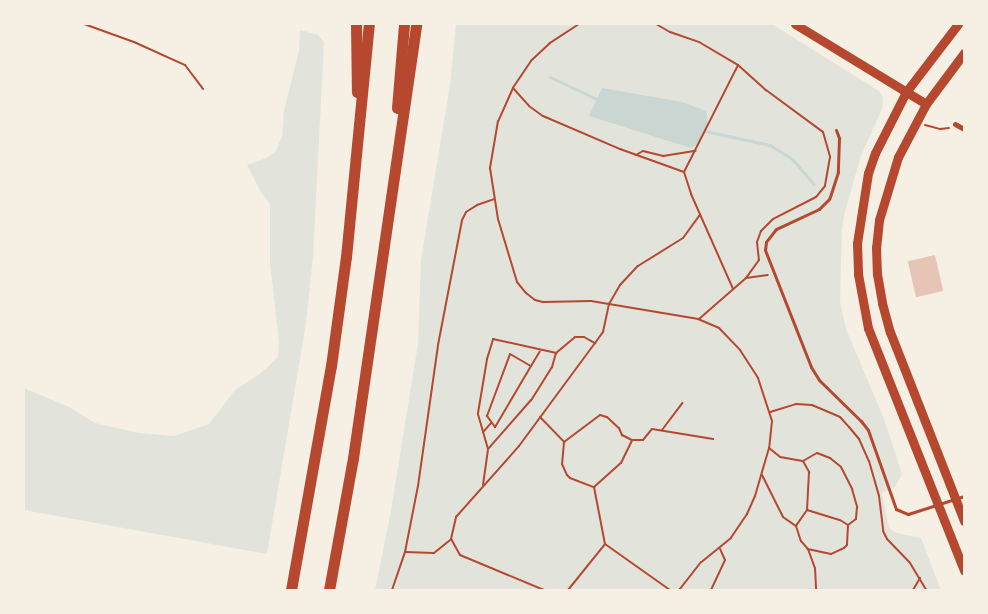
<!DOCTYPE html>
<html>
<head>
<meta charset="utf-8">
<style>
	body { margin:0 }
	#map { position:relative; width:988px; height:614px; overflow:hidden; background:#f6efe4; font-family:"Asap Condensed",sans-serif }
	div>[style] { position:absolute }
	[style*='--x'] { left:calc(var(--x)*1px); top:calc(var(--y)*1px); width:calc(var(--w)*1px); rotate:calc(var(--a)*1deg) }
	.green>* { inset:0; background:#e2e4dc }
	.water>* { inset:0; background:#c9d6d2 }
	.stream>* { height:3px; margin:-1.5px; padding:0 1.5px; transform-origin:1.5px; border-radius:1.5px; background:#c9d6d2 }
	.building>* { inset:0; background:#e6c5b7; transform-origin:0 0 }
	.path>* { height:2px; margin:-1px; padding:0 1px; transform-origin:1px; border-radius:1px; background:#b5482f }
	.service>* { height:3px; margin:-1.5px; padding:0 1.5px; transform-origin:1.5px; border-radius:1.5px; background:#b5482f }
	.minor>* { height:5px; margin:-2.5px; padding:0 2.5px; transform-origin:2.5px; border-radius:2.5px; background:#b5482f }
	.secondary>* { height:9px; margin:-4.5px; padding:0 4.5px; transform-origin:4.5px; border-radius:4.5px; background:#b5482f }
	.motorway>* { height:11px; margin:-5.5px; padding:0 5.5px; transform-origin:5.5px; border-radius:5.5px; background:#b5482f }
	span { translate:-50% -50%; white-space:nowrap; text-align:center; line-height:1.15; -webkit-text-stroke:4px #f6efe4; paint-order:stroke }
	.frame { position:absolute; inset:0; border:25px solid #f6efe4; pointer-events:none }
</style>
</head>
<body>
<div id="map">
	<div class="green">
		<div style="clip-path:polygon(456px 24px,772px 24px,879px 91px,883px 97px,882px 109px,861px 156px,845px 212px,842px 228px,840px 301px,846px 329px,884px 419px,902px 474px,895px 487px,882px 493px,889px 528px,897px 533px,921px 538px,941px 590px,375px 590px,390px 516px,418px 344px,421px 260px,450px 85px)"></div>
		<div style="clip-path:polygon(300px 30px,318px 35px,324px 42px,313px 257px,306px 323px,267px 554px,24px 510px,24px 388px,69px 407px,95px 423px,139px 433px,174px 436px,209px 424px,235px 390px,261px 373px,278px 357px,279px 341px,270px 264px,270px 204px,261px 192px,247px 165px,264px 159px,275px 152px,282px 137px,284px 110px,299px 50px)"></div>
	</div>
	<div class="water">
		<div style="clip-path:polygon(602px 88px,682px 102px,706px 111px,708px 124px,699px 143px,691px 148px,589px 116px)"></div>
	</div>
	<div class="stream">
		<div style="--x:550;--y:77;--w:52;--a:25.1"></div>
		<div style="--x:705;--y:131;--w:66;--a:12.2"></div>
		<div style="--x:770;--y:145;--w:26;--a:32"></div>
		<div style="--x:792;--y:159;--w:33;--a:49"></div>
	</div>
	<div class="building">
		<div style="left:935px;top:255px;width:37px;height:28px;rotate:77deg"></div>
	</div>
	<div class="path">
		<div style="--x:84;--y:24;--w:53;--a:19.8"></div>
		<div style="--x:134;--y:42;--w:56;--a:24.3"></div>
		<div style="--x:185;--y:65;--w:30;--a:53"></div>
		<div style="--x:579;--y:24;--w:35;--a:147"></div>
		<div style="--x:550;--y:43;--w:26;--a:137"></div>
		<div style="--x:531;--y:61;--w:32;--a:124"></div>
		<div style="--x:513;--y:88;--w:36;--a:114"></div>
		<div style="--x:498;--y:121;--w:48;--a:99.7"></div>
		<div style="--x:490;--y:168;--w:52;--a:81.1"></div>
		<div style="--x:498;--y:219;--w:66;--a:73.2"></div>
		<div style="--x:517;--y:282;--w:14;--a:51"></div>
		<div style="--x:526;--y:293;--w:11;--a:38"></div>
		<div style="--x:535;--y:300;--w:8;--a:14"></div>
		<div style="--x:543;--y:302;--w:48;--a:-1.2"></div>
		<div style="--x:591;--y:301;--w:109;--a:9.5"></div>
		<div style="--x:698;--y:319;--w:23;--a:23"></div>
		<div style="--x:719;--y:328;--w:30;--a:46"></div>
		<div style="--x:740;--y:350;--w:33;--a:57"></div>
		<div style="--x:758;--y:378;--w:45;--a:72"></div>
		<div style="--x:772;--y:421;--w:27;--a:96"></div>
		<div style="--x:769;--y:448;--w:50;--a:106.3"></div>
		<div style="--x:755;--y:496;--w:20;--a:114"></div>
		<div style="--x:747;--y:514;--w:29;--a:124"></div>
		<div style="--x:731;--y:538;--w:38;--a:141"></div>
		<div style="--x:701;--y:562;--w:36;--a:128"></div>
		<div style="--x:656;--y:24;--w:16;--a:30"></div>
		<div style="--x:670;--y:32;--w:31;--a:19"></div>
		<div style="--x:699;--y:42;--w:45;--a:30.5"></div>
		<div style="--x:738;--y:65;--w:38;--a:42"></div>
		<div style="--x:766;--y:90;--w:71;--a:36.4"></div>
		<div style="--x:823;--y:132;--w:26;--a:74"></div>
		<div style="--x:830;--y:157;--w:29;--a:100"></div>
		<div style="--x:825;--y:186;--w:14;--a:129"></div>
		<div style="--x:816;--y:197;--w:48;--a:152.9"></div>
		<div style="--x:773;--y:219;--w:17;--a:135"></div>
		<div style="--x:761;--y:231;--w:12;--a:110"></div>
		<div style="--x:757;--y:242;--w:18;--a:84"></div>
		<div style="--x:759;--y:260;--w:22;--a:126"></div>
		<div style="--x:746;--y:278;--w:62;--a:138.9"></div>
		<div style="--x:513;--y:88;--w:24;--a:48"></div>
		<div style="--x:529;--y:106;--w:17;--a:36"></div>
		<div style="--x:543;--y:116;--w:84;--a:23.2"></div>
		<div style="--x:620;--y:149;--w:68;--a:19.8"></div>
		<div style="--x:684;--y:172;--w:23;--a:72"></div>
		<div style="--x:691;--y:194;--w:104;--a:66.1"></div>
		<div style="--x:925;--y:125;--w:16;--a:15"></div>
		<div style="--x:940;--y:129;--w:9;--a:-6"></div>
		<div style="--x:636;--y:155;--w:8;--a:-30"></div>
		<div style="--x:643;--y:151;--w:21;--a:14"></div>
		<div style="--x:663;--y:156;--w:33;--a:-9"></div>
		<div style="--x:684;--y:172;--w:120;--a:-63.2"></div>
		<div style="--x:746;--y:278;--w:22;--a:-8"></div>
		<div style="--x:556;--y:353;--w:15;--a:106"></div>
		<div style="--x:552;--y:367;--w:39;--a:122"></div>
		<div style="--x:531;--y:400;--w:65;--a:131.3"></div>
		<div style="--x:488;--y:449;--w:37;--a:-106"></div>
		<div style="--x:478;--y:413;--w:55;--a:-80.5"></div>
		<div style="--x:487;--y:359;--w:21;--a:-73"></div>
		<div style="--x:493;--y:339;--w:65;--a:12.5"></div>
		<div style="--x:556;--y:353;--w:25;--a:-40"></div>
		<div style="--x:575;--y:337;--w:9;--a:0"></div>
		<div style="--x:584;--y:337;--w:13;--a:29"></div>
		<div style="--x:510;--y:354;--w:24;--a:30"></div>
		<div style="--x:531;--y:366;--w:71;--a:120.5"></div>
		<div style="--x:495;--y:427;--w:14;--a:-126"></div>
		<div style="--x:487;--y:416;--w:66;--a:-69.6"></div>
		<div style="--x:531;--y:366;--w:17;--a:-59"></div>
		<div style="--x:770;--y:412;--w:27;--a:-17"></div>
		<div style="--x:796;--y:404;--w:16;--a:4"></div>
		<div style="--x:812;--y:405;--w:30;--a:23"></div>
		<div style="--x:840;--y:417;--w:13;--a:48"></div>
		<div style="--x:849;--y:427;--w:16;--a:50"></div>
		<div style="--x:859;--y:439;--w:24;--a:66"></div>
		<div style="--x:869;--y:461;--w:36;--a:74"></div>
		<div style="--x:879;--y:496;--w:35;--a:83"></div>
		<div style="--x:883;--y:531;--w:9;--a:63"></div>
		<div style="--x:887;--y:539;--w:33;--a:46"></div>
		<div style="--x:910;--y:563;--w:31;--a:59"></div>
		<div style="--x:540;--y:417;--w:35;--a:46"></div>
		<div style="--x:564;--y:442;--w:22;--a:95"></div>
		<div style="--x:562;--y:464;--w:12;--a:66"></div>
		<div style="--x:567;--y:475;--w:4;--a:45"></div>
		<div style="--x:570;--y:478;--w:26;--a:21"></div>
		<div style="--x:594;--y:487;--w:58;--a:79.1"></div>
		<div style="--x:605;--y:544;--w:80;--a:35.3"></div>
		<div style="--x:662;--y:430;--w:34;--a:-53"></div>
		<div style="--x:483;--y:432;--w:12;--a:-48"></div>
		<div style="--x:564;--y:442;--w:45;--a:-36.9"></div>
		<div style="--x:600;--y:415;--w:7;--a:16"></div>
		<div style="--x:607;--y:417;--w:16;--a:43"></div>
		<div style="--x:619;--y:428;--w:8;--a:67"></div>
		<div style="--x:622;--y:435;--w:11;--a:27"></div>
		<div style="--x:769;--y:448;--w:14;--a:39"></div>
		<div style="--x:780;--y:457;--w:23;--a:10"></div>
		<div style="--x:803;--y:461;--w:13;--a:61"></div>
		<div style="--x:809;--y:472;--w:38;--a:93"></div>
		<div style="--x:807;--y:510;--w:19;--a:125"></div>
		<div style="--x:803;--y:461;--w:16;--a:-30"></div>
		<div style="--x:817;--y:453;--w:14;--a:21"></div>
		<div style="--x:830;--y:458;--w:14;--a:39"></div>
		<div style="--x:841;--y:467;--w:25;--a:63"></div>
		<div style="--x:852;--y:489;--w:19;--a:74"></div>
		<div style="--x:857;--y:507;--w:12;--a:95"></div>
		<div style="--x:856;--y:519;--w:10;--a:143"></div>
		<div style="--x:762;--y:475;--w:47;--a:63.4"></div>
		<div style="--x:783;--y:517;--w:16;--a:35"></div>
		<div style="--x:796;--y:526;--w:16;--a:72"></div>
		<div style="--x:801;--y:541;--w:11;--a:49"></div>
		<div style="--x:808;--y:549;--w:20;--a:70"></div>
		<div style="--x:815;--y:568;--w:22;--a:87"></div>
		<div style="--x:483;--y:485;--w:35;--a:-82"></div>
		<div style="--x:594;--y:487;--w:36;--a:-42"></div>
		<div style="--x:621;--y:463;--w:25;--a:-64"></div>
		<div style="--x:632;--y:440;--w:11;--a:0"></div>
		<div style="--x:643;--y:440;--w:14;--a:-51"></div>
		<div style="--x:652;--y:429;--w:62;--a:9.3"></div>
		<div style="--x:807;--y:510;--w:34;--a:17"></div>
		<div style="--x:840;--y:520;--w:9;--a:32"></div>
		<div style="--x:848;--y:525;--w:20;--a:93"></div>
		<div style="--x:847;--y:545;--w:4;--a:135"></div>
		<div style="--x:844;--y:548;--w:14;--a:155"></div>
		<div style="--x:831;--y:554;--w:24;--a:-168"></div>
		<div style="--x:405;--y:552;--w:29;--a:2"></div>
		<div style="--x:434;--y:553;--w:22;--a:-39"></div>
		<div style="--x:392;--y:590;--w:40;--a:-71.1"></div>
		<div style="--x:405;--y:552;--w:67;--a:-78.9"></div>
		<div style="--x:418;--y:486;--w:142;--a:-81.9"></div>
		<div style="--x:438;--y:345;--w:127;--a:-79.1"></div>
		<div style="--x:462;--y:220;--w:9;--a:-63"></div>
		<div style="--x:466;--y:212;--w:13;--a:-32"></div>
		<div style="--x:477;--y:205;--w:18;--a:-19"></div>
		<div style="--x:544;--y:590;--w:91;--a:-157.4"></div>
		<div style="--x:460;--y:555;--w:18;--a:-119"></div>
		<div style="--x:451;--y:539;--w:23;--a:-77"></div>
		<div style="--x:456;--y:517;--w:95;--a:-48.4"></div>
		<div style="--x:519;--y:446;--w:128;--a:-53.6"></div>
		<div style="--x:595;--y:343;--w:14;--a:-54"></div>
		<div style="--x:603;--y:332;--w:29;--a:-78"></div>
		<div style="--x:609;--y:304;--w:22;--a:-60"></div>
		<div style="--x:620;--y:285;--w:26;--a:-47"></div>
		<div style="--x:638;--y:266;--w:53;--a:-31.9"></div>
		<div style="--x:683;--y:238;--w:29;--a:-54"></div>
		<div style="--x:568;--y:590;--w:59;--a:-51.2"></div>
		<div style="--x:711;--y:590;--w:33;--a:-65"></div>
		<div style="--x:725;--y:560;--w:12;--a:-114"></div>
		<div style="--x:913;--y:590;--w:14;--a:-60"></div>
	</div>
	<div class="service">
		<div style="--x:836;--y:130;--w:9;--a:69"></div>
		<div style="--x:839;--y:138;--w:34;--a:92"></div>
		<div style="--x:838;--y:172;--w:28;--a:108"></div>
		<div style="--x:829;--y:199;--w:14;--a:135"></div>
		<div style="--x:819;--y:209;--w:47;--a:155.1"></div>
		<div style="--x:776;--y:229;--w:16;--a:128"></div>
		<div style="--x:766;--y:242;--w:8;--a:97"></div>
		<div style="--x:765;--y:250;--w:126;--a:68.5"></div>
		<div style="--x:811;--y:367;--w:15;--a:58"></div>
		<div style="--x:819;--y:380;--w:59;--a:44.3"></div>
		<div style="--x:861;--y:421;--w:11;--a:52"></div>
		<div style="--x:868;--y:430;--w:84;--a:70.5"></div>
		<div style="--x:896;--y:509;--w:13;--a:23"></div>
		<div style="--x:908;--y:514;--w:59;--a:-17.8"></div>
	</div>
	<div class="minor">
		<div style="--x:955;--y:124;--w:10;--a:29"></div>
	</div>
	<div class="secondary">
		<div style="--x:795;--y:24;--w:153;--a:31.4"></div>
		<div style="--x:958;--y:24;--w:86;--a:127.4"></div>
		<div style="--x:906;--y:92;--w:68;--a:116.9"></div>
		<div style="--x:875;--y:153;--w:21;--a:109"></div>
		<div style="--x:868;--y:173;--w:71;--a:98.9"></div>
		<div style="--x:857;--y:243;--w:31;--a:88"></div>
		<div style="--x:858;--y:274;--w:55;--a:79.5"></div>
		<div style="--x:868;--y:328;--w:261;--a:68.4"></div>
		<div style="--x:964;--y:53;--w:64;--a:126.7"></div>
		<div style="--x:926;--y:104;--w:60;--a:117.8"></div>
		<div style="--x:898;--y:157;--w:66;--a:106.8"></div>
		<div style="--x:879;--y:220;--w:27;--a:96"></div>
		<div style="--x:876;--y:247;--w:27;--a:88"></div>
		<div style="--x:877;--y:274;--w:29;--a:80"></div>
		<div style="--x:882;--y:303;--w:30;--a:75"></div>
		<div style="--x:890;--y:332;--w:203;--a:68.6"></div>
	</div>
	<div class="motorway">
		<div style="--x:356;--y:24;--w:68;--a:89.2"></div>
		<div style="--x:397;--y:108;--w:84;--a:-85.2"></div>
		<div style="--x:291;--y:590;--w:228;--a:-79.9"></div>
		<div style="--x:331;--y:366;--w:110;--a:-82.2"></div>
		<div style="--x:346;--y:257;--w:234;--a:-84.4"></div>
		<div style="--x:329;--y:590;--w:134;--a:-79.7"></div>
		<div style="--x:353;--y:458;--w:439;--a:-81.7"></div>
	</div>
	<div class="frame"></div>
</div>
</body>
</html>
